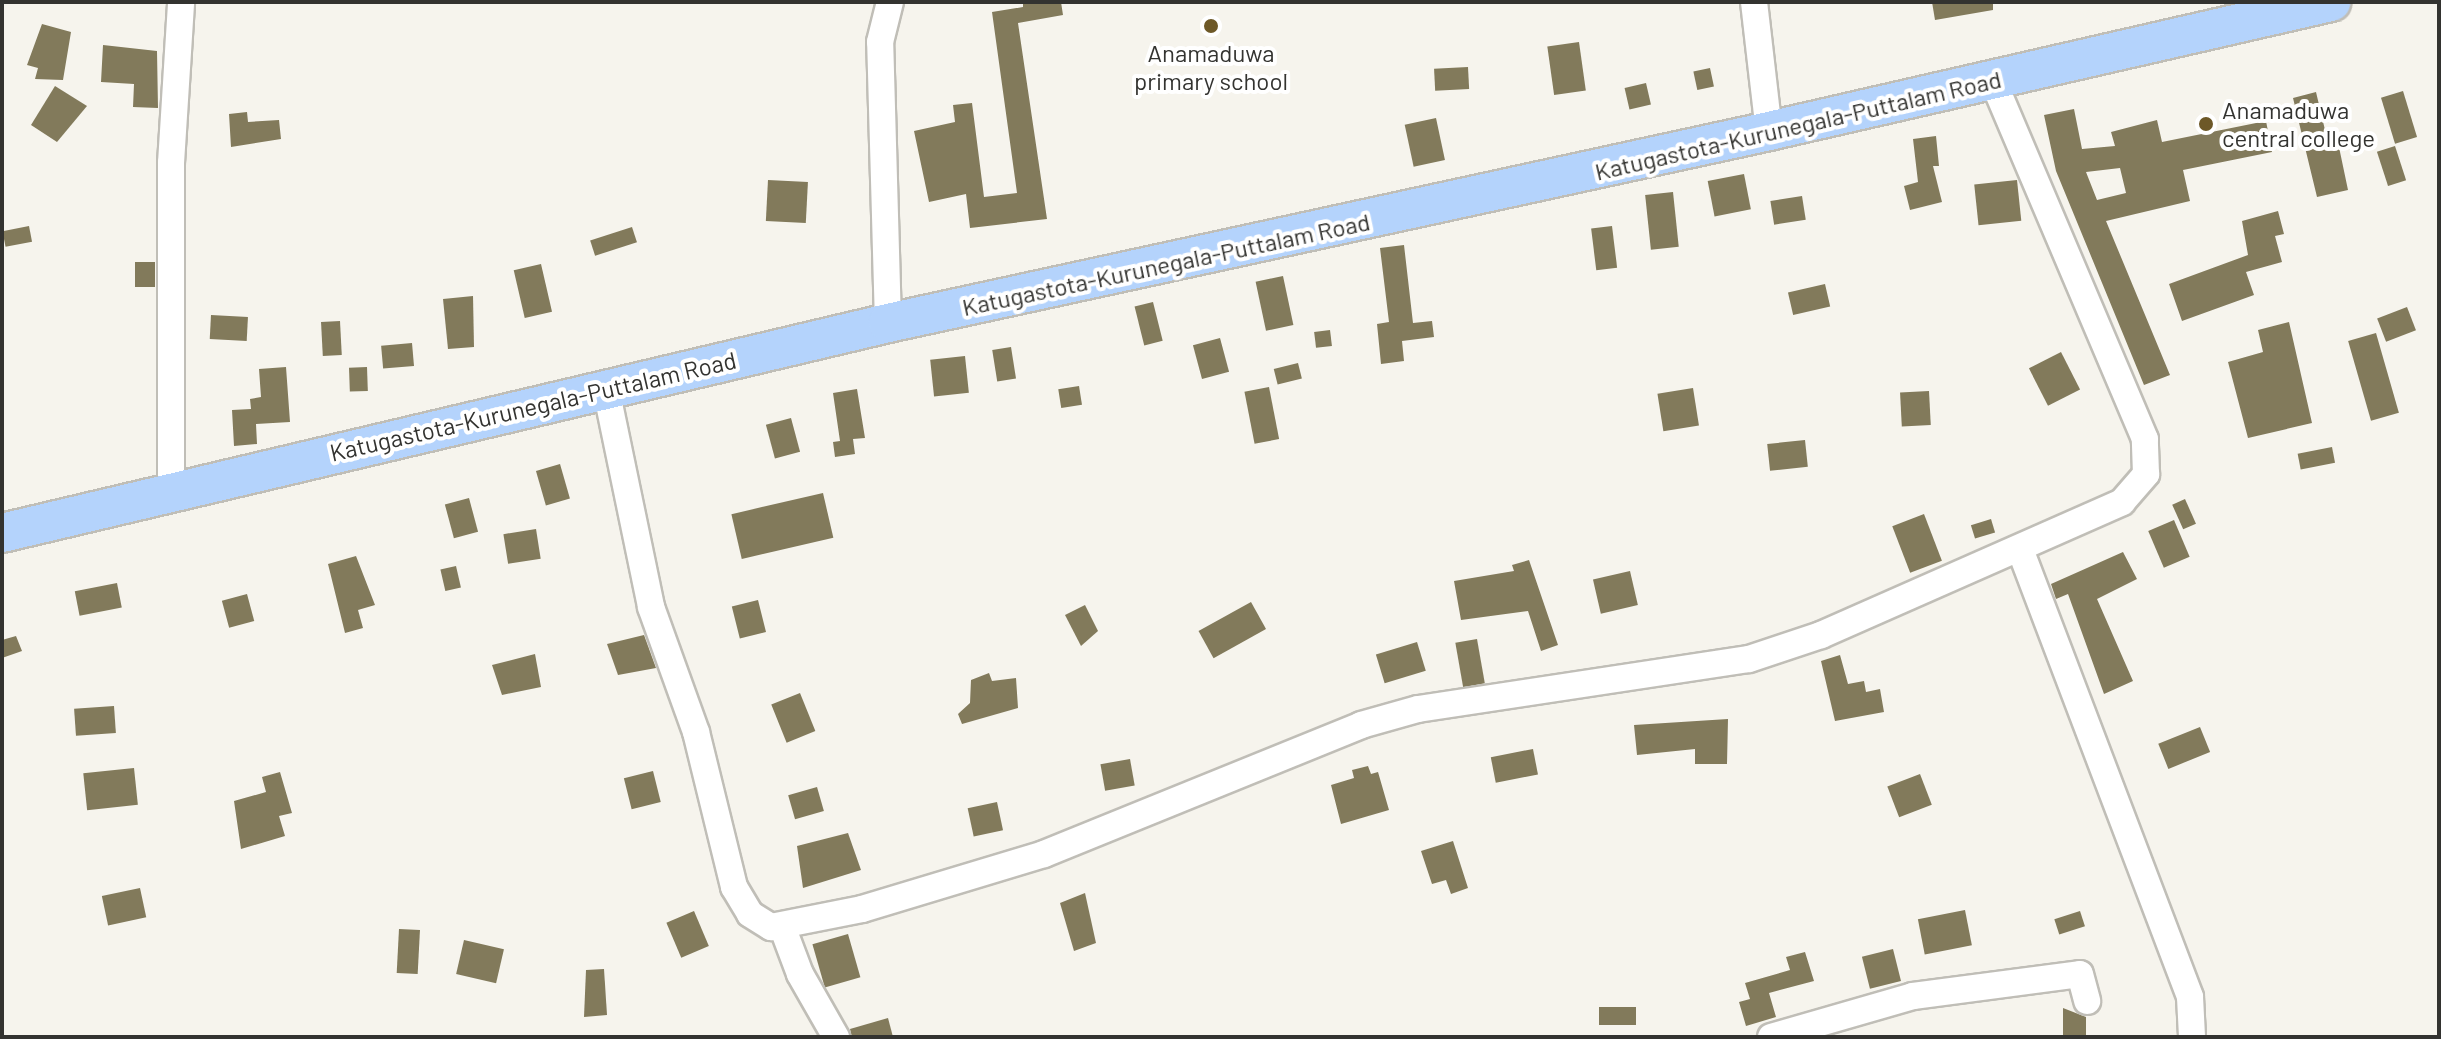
<!DOCTYPE html>
<html>
<head>
<meta charset="utf-8">
<style>
	body { margin:0 }
	#map { position:relative; width:2441px; height:1039px; overflow:hidden; background:#f6f4ed; font-family:Barlow,sans-serif }
	div>[style] { position:absolute }
	[style*='--x'] { left:calc(var(--x)*1px); top:calc(var(--y)*1px); width:calc(var(--w)*1px); rotate:calc(var(--a)*1deg) }
	.building>* { inset:0; background:#827a5b; transform-origin:0 0 }
	.roads { filter:drop-shadow(2px 0 #c0beb7) drop-shadow(-2px 0 #c0beb7) drop-shadow(0 2px #c0beb7) drop-shadow(0 -2px #c0beb7) }
	.minor>* { height:26px; margin:-13px; padding:0 13px; transform-origin:13px; border-radius:13px; background:#fff }
	.highway>* { height:38px; margin:-19px; padding:0 19px; transform-origin:19px; border-radius:19px; background:#b4d3fc }
	.dots>* { width:22px; height:22px; translate:-50% -50%; box-sizing:border-box; border:4px solid #fff; border-radius:50% }
	span { translate:-50% -50%; white-space:nowrap; text-align:center; line-height:1.15; -webkit-text-stroke:8px #fff; paint-order:stroke }
	.poi-label { font-size:24px; color:#333330 }
	.left { translate:0 -50%; text-align:left }
	.street-label { font-size:24px; color:#333330 }
	.frame { position:absolute; inset:0; border:4px solid #333330; pointer-events:none }
</style>
</head>
<body>
<div id="map">
	<div class="building">
		<div style="clip-path:polygon(1023px 2px,1061px 2px,1063px 15px,1018px 23px,1047px 219px,970px 228px,966px 194px,929px 202px,914px 131px,955px 122px,953px 105px,972px 103px,984px 197px,1017px 193px,992px 12px,1023px 7px)"></div>
		<div style="clip-path:polygon(1932px 2px,1993px 2px,1993px 10px,1935px 20px)"></div>
		<div style="clip-path:polygon(42px 24px,71px 32px,63px 80px,35px 79px,38px 68px,27px 65px)"></div>
		<div style="left:1579px;top:42px;width:49px;height:32px;rotate:82deg"></div>
		<div style="clip-path:polygon(103px 45px,157px 51px,158px 108px,133px 107px,134px 84px,101px 82px)"></div>
		<div style="left:1468px;top:67px;width:22px;height:34px;rotate:87deg"></div>
		<div style="left:1710px;top:68px;width:19px;height:17px;rotate:78deg"></div>
		<div style="left:1646px;top:83px;width:22px;height:22px;rotate:77deg"></div>
		<div style="clip-path:polygon(55px 86px,87px 106px,57px 142px,31px 125px)"></div>
		<div style="left:2403px;top:91px;width:48px;height:23px;rotate:73deg"></div>
		<div style="clip-path:polygon(2316px 92px,2325px 130px,2335px 128px,2348px 190px,2317px 197px,2293px 98px)"></div>
		<div style="clip-path:polygon(evenodd,2074px 109px,2082px 149px,2115px 146px,2111px 132px,2157px 120px,2162px 142px,2266px 121px,2272px 152px,2183px 170px,2190px 201px,2106px 221px,2170px 375px,2144px 385px,2056px 171px,2044px 115px,2074px 109px,2120px 168px,2126px 193px,2097px 200px,2086px 172px,2120px 168px)"></div>
		<div style="clip-path:polygon(247px 112px,248px 122px,279px 120px,281px 139px,231px 147px,229px 114px)"></div>
		<div style="left:1436px;top:118px;width:43px;height:32px;rotate:78deg"></div>
		<div style="clip-path:polygon(1936px 136px,1939px 166px,1933px 166px,1942px 202px,1910px 210px,1904px 186px,1918px 182px,1913px 139px)"></div>
		<div style="left:2395px;top:146px;width:36px;height:19px;rotate:72deg"></div>
		<div style="left:1744px;top:174px;width:36px;height:37px;rotate:79deg"></div>
		<div style="left:768px;top:180px;width:40px;height:41px;rotate:3deg"></div>
		<div style="left:2017px;top:180px;width:41px;height:43px;rotate:84deg"></div>
		<div style="left:1673px;top:192px;width:55px;height:28px;rotate:84deg"></div>
		<div style="left:1802px;top:196px;width:24px;height:32px;rotate:81deg"></div>
		<div style="clip-path:polygon(2278px 211px,2284px 234px,2275px 236px,2282px 262px,2246px 272px,2254px 295px,2182px 321px,2169px 284px,2248px 255px,2242px 221px)"></div>
		<div style="left:29px;top:226px;width:16px;height:27px;rotate:79deg"></div>
		<div style="left:1612px;top:226px;width:42px;height:21px;rotate:83deg"></div>
		<div style="left:632px;top:227px;width:16px;height:44px;rotate:72deg"></div>
		<div style="clip-path:polygon(1404px 245px,1413px 323px,1432px 321px,1434px 337px,1402px 341px,1404px 361px,1381px 364px,1377px 324px,1389px 322px,1380px 248px)"></div>
		<div style="left:135px;top:262px;width:20px;height:25px"></div>
		<div style="left:541px;top:264px;width:49px;height:28px;rotate:77deg"></div>
		<div style="left:1283px;top:276px;width:50px;height:28px;rotate:78deg"></div>
		<div style="left:1825px;top:284px;width:23px;height:38px;rotate:77deg"></div>
		<div style="clip-path:polygon(473px 296px,474px 347px,448px 349px,443px 299px)"></div>
		<div style="left:1153px;top:302px;width:40px;height:19px;rotate:76deg"></div>
		<div style="left:2407px;top:307px;width:25px;height:32px;rotate:69deg"></div>
		<div style="left:211px;top:315px;width:37px;height:24px;rotate:3deg"></div>
		<div style="left:340px;top:321px;width:34px;height:19px;rotate:87deg"></div>
		<div style="clip-path:polygon(2289px 322px,2312px 423px,2248px 438px,2228px 362px,2263px 352px,2258px 330px)"></div>
		<div style="left:1330px;top:330px;width:16px;height:16px;rotate:83deg"></div>
		<div style="left:2376px;top:333px;width:83px;height:29px;rotate:74deg"></div>
		<div style="left:1220px;top:338px;width:35px;height:28px;rotate:75deg"></div>
		<div style="left:412px;top:343px;width:23px;height:31px;rotate:85deg"></div>
		<div style="left:1011px;top:347px;width:32px;height:19px;rotate:81deg"></div>
		<div style="left:2061px;top:352px;width:42px;height:36px;rotate:63deg"></div>
		<div style="left:965px;top:356px;width:37px;height:35px;rotate:84deg"></div>
		<div style="left:1298px;top:363px;width:16px;height:25px;rotate:76deg"></div>
		<div style="clip-path:polygon(286px 367px,290px 422px,256px 424px,257px 444px,234px 446px,232px 410px,251px 409px,250px 399px,261px 397px,259px 369px)"></div>
		<div style="left:367px;top:367px;width:24px;height:18px;rotate:88deg"></div>
		<div style="left:1079px;top:386px;width:19px;height:21px;rotate:81deg"></div>
		<div style="left:1269px;top:387px;width:53px;height:25px;rotate:79deg"></div>
		<div style="left:1693px;top:388px;width:38px;height:36px;rotate:81deg"></div>
		<div style="clip-path:polygon(857px 389px,865px 438px,853px 439px,855px 454px,835px 457px,833px 442px,840px 441px,833px 393px)"></div>
		<div style="left:1929px;top:391px;width:34px;height:29px;rotate:87deg"></div>
		<div style="left:791px;top:418px;width:35px;height:26px;rotate:75deg"></div>
		<div style="left:1805px;top:440px;width:27px;height:38px;rotate:84deg"></div>
		<div style="left:2332px;top:447px;width:16px;height:35px;rotate:79deg"></div>
		<div style="left:560px;top:464px;width:36px;height:25px;rotate:74deg"></div>
		<div style="left:823px;top:493px;width:46px;height:94px;rotate:77deg"></div>
		<div style="left:469px;top:498px;width:35px;height:25px;rotate:75deg"></div>
		<div style="left:2185px;top:499px;width:27px;height:14px;rotate:66deg"></div>
		<div style="left:1924px;top:514px;width:50px;height:34px;rotate:69deg"></div>
		<div style="left:1991px;top:519px;width:14px;height:21px;rotate:73deg"></div>
		<div style="left:2174px;top:520px;width:40px;height:28px;rotate:67deg"></div>
		<div style="left:536px;top:529px;width:30px;height:33px;rotate:81deg"></div>
		<div style="clip-path:polygon(2123px 552px,2137px 579px,2097px 599px,2133px 681px,2104px 694px,2068px 594px,2056px 599px,2051px 584px)"></div>
		<div style="clip-path:polygon(356px 556px,375px 605px,358px 610px,363px 628px,345px 633px,328px 564px)"></div>
		<div style="clip-path:polygon(1529px 560px,1558px 645px,1541px 651px,1528px 611px,1461px 620px,1454px 581px,1514px 571px,1512px 565px)"></div>
		<div style="left:456px;top:566px;width:22px;height:16px;rotate:77deg"></div>
		<div style="left:1630px;top:571px;width:35px;height:38px;rotate:77deg"></div>
		<div style="left:117px;top:583px;width:25px;height:43px;rotate:79deg"></div>
		<div style="left:247px;top:594px;width:28px;height:26px;rotate:75deg"></div>
		<div style="left:758px;top:600px;width:33px;height:27px;rotate:76deg"></div>
		<div style="left:1251px;top:602px;width:31px;height:60px;rotate:61deg"></div>
		<div style="clip-path:polygon(1085px 605px,1098px 631px,1081px 646px,1065px 615px)"></div>
		<div style="clip-path:polygon(644px 635px,656px 668px,618px 675px,607px 644px)"></div>
		<div style="clip-path:polygon(16px 636px,22px 651px,2px 658px,2px 640px)"></div>
		<div style="left:1477px;top:639px;width:45px;height:22px;rotate:80deg"></div>
		<div style="left:1417px;top:642px;width:30px;height:43px;rotate:73deg"></div>
		<div style="clip-path:polygon(535px 654px,541px 687px,502px 695px,492px 665px)"></div>
		<div style="clip-path:polygon(1840px 655px,1848px 684px,1864px 681px,1866px 692px,1880px 689px,1884px 712px,1835px 721px,1821px 661px)"></div>
		<div style="clip-path:polygon(989px 673px,992px 681px,1016px 678px,1018px 708px,962px 724px,958px 714px,970px 703px,971px 680px)"></div>
		<div style="left:800px;top:693px;width:41px;height:31px;rotate:68deg"></div>
		<div style="left:114px;top:706px;width:27px;height:40px;rotate:86deg"></div>
		<div style="clip-path:polygon(1728px 719px,1727px 764px,1695px 764px,1695px 749px,1637px 755px,1634px 725px)"></div>
		<div style="left:2200px;top:727px;width:27px;height:45px;rotate:68deg"></div>
		<div style="left:1533px;top:749px;width:26px;height:43px;rotate:79deg"></div>
		<div style="left:1130px;top:759px;width:27px;height:30px;rotate:80deg"></div>
		<div style="clip-path:polygon(1368px 766px,1371px 774px,1378px 772px,1389px 810px,1341px 824px,1331px 785px,1354px 778px,1352px 770px)"></div>
		<div style="left:134px;top:768px;width:37px;height:51px;rotate:84deg"></div>
		<div style="left:653px;top:771px;width:32px;height:30px;rotate:76deg"></div>
		<div style="clip-path:polygon(280px 772px,292px 813px,279px 816px,285px 836px,241px 849px,234px 801px,266px 792px,262px 777px)"></div>
		<div style="left:1920px;top:774px;width:33px;height:35px;rotate:69deg"></div>
		<div style="left:817px;top:787px;width:25px;height:30px;rotate:74deg"></div>
		<div style="left:997px;top:802px;width:29px;height:30px;rotate:78deg"></div>
		<div style="clip-path:polygon(848px 833px,861px 870px,803px 888px,797px 846px)"></div>
		<div style="clip-path:polygon(1453px 841px,1468px 888px,1451px 894px,1446px 880px,1432px 884px,1421px 851px)"></div>
		<div style="left:140px;top:888px;width:30px;height:39px;rotate:78deg"></div>
		<div style="clip-path:polygon(1085px 893px,1096px 943px,1074px 951px,1060px 903px)"></div>
		<div style="left:1965px;top:910px;width:36px;height:48px;rotate:79deg"></div>
		<div style="left:694px;top:911px;width:38px;height:30px;rotate:67deg"></div>
		<div style="left:2080px;top:911px;width:16px;height:27px;rotate:72deg"></div>
		<div style="left:399px;top:929px;width:21px;height:44px;rotate:3deg"></div>
		<div style="left:848px;top:934px;width:45px;height:37px;rotate:74deg"></div>
		<div style="left:464px;top:940px;width:41px;height:35px;rotate:13deg"></div>
		<div style="left:1893px;top:949px;width:33px;height:32px;rotate:76deg"></div>
		<div style="clip-path:polygon(1805px 952px,1814px 981px,1769px 993px,1776px 1017px,1746px 1026px,1739px 1002px,1750px 999px,1745px 983px,1790px 970px,1786px 957px)"></div>
		<div style="clip-path:polygon(604px 969px,607px 1015px,584px 1017px,586px 970px)"></div>
		<div style="left:1599px;top:1007px;width:37px;height:18px"></div>
		<div style="clip-path:polygon(2063px 1008px,2086px 1017px,2086px 1037px,2063px 1037px)"></div>
		<div style="clip-path:polygon(888px 1018px,893px 1037px,852px 1037px,850px 1029px)"></div>
	</div>
	<div class="roads">
		<div class="minor">
			<div style="--x:1754;--y:2;--w:130;--a:83.4"></div>
			<div style="--x:888;--y:323;--w:281;--a:-91.6"></div>
			<div style="--x:880;--y:42;--w:41;--a:-76"></div>
			<div style="--x:606;--y:389;--w:223;--a:78.3"></div>
			<div style="--x:651;--y:607;--w:133;--a:70.2"></div>
			<div style="--x:696;--y:732;--w:160;--a:76.2"></div>
			<div style="--x:734;--y:887;--w:31;--a:59"></div>
			<div style="--x:750;--y:914;--w:25;--a:32"></div>
			<div style="--x:771;--y:927;--w:93;--a:-11.2"></div>
			<div style="--x:862;--y:909;--w:190;--a:-16.8"></div>
			<div style="--x:1044;--y:854;--w:342;--a:-22.1"></div>
			<div style="--x:1361;--y:725;--w:59;--a:-15.7"></div>
			<div style="--x:1418;--y:709;--w:335;--a:-8.6"></div>
			<div style="--x:1749;--y:659;--w:76;--a:-18.4"></div>
			<div style="--x:1821;--y:635;--w:329;--a:-23.8"></div>
			<div style="--x:2122;--y:502;--w:37;--a:-49"></div>
			<div style="--x:2146;--y:474;--w:35;--a:-92"></div>
			<div style="--x:2145;--y:439;--w:389;--a:-113"></div>
			<div style="--x:171;--y:491;--w:328;--a:-90"></div>
			<div style="--x:171;--y:163;--w:161;--a:-86.4"></div>
			<div style="--x:2020;--y:549;--w:479;--a:69.2"></div>
			<div style="--x:2190;--y:997;--w:40;--a:87.1"></div>
			<div style="--x:782;--y:926;--w:51;--a:69.4"></div>
			<div style="--x:800;--y:974;--w:73;--a:60.3"></div>
			<div style="--x:1771;--y:1037;--w:148;--a:-16.1"></div>
			<div style="--x:1913;--y:996;--w:168;--a:-7.5"></div>
			<div style="--x:2080;--y:974;--w:28;--a:75"></div>
		</div>
		<div class="highway">
			<div style="--x:2;--y:533;--w:911;--a:-13.33"></div>
			<div style="--x:888;--y:323;--w:902;--a:-12.29"></div>
			<div style="--x:1769;--y:131;--w:577;--a:-12.93"></div>
		</div>
	</div>
	<div class="dots">
		<div style="left:1211px;top:26px;background:#6d5827"></div>
		<div style="left:2206px;top:124px;background:#6d5827"></div>
	</div>
	<div class="poi-label">
		<span style="left:1211px;top:67px">Anamaduwa<br>primary school</span>
		<span class="left" style="left:2222px;top:124px">Anamaduwa<br>central college</span>
	</div>
	<div class="street-label">
		<span style="left:1798px;top:125px;rotate:-13deg">Katugastota-Kurunegala-Puttalam Road</span>
		<span style="left:1166px;top:264px;rotate:-12deg">Katugastota-Kurunegala-Puttalam Road</span>
		<span style="left:533px;top:406px;rotate:-13deg">Katugastota-Kurunegala-Puttalam Road</span>
	</div>
	<div class="frame"></div>
</div>
</body>
</html>
